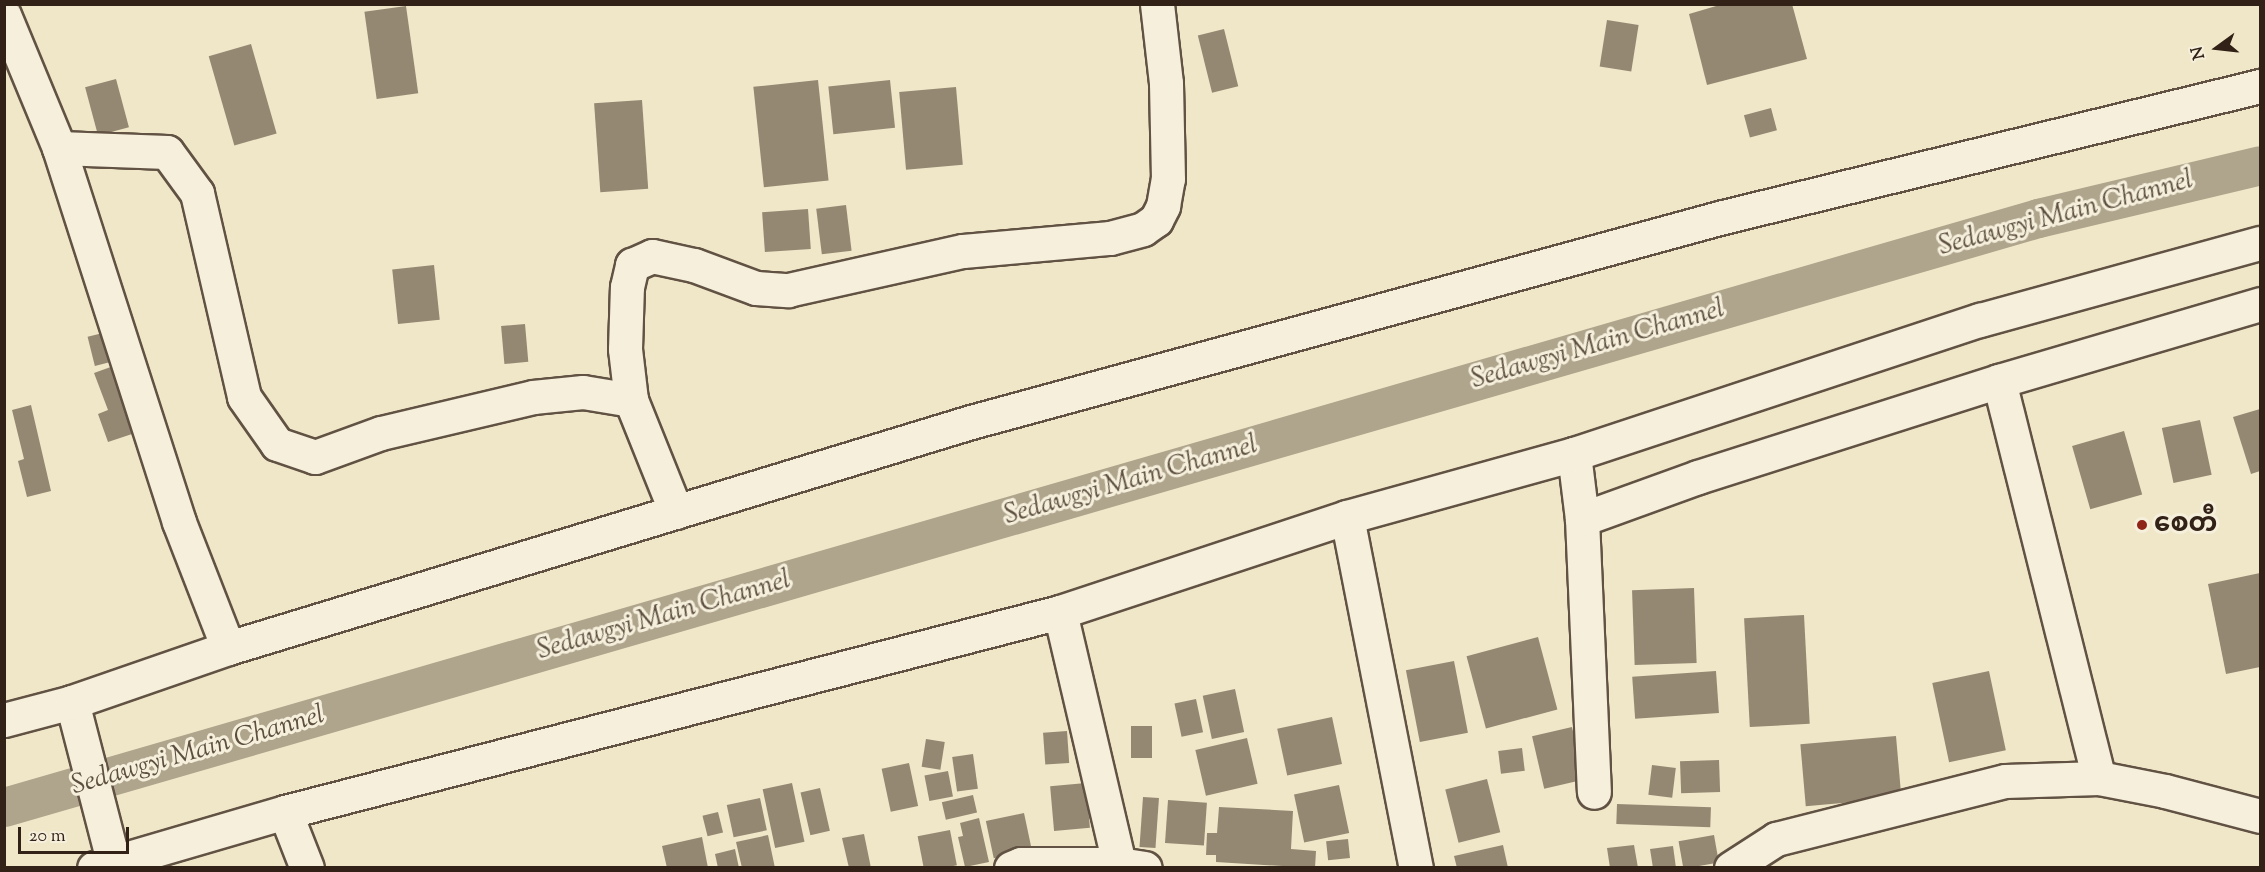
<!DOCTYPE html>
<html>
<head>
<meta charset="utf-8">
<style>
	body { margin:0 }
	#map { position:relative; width:2265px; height:872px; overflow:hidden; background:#f0e7c9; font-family:"Sorts Mill Goudy","Noto Sans Myanmar",serif }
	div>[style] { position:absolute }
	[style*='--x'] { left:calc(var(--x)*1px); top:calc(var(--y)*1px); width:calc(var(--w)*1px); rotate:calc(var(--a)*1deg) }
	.canal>* { height:39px; margin:-19.5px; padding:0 19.5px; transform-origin:19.5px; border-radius:19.5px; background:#afa48c }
	.building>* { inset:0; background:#948873; transform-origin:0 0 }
	.roads { filter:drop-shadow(2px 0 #615243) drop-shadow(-2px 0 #615243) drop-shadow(0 2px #615243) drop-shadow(0 -2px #615243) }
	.minor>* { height:33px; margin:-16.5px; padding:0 16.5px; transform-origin:16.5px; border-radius:16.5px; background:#f5efdc }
	.tertiary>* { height:33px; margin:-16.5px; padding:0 16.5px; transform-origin:16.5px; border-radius:16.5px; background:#f5efdc }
	.dots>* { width:16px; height:16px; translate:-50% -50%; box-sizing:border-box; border:3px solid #f5efdc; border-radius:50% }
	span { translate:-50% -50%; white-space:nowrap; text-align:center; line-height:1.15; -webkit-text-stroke:6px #f5efdc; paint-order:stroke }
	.poi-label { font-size:26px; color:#312116; font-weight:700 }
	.left { translate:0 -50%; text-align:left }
	.water-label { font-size:27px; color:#5d4f3f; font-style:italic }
	.frame { position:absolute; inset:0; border:6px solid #312116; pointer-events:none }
	.north { position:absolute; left:2187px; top:18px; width:60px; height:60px; -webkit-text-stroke:4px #f5efdc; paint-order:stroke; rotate:255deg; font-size:16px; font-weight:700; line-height:24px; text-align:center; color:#312116 }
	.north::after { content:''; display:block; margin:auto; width:21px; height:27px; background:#312116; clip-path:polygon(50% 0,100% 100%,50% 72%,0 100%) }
	.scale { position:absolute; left:18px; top:827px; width:111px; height:27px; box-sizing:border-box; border:3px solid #312116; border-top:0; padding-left:8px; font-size:18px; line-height:21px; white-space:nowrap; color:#312116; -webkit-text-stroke:4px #f5efdc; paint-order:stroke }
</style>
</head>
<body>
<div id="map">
	<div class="canal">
		<div style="--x:4;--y:807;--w:2118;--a:-16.15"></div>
		<div style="--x:2038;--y:218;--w:228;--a:-13.4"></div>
	</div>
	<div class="building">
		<div style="clip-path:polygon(1723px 4px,1792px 4px,1807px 59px,1707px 85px,1689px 14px)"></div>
		<div style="left:406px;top:6px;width:88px;height:42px;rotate:82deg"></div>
		<div style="left:1607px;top:20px;width:32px;height:47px;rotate:9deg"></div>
		<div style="left:1224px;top:29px;width:59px;height:27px;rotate:76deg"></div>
		<div style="left:251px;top:44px;width:93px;height:44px;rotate:74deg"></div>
		<div style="left:116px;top:79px;width:50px;height:32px;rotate:75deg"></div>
		<div style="left:818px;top:80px;width:101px;height:65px;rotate:84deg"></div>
		<div style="left:890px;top:80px;width:48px;height:62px;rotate:84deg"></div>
		<div style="left:956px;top:87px;width:78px;height:57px;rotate:85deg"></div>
		<div style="left:642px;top:100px;width:89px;height:48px;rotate:86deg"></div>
		<div style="left:1771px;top:108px;width:23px;height:28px;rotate:75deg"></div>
		<div style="left:846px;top:205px;width:46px;height:30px;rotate:83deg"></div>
		<div style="left:808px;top:209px;width:40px;height:46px;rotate:86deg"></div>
		<div style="left:434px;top:265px;width:55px;height:42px;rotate:84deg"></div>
		<div style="left:525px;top:324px;width:38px;height:24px;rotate:85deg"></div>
		<div style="left:107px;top:332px;width:30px;height:20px;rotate:76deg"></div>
		<div style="clip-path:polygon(119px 364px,141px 431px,108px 442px,98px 414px,108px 410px,94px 373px)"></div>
		<div style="clip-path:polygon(31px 405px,51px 491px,27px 497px,18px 461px,24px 459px,12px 410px)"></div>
		<div style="clip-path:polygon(2260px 409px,2260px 471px,2251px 474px,2233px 417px)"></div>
		<div style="left:2200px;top:420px;width:56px;height:39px;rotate:78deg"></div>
		<div style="left:2124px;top:431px;width:66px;height:54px;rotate:74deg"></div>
		<div style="clip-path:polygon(2260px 573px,2260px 667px,2226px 674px,2208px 584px)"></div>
		<div style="left:1694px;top:588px;width:75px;height:62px;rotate:88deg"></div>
		<div style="left:1804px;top:615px;width:109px;height:60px;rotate:87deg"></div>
		<div style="left:1538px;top:637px;width:75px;height:74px;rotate:75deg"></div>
		<div style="left:1454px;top:661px;width:73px;height:49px;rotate:79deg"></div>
		<div style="left:1716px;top:671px;width:42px;height:84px;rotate:86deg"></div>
		<div style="left:1989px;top:671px;width:81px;height:58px;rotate:78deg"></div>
		<div style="left:1235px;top:689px;width:44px;height:33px;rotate:78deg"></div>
		<div style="left:1196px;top:699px;width:34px;height:22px;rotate:78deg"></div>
		<div style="left:1332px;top:717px;width:48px;height:56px;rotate:78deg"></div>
		<div style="left:1131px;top:726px;width:21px;height:32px"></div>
		<div style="left:1572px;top:727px;width:54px;height:41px;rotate:77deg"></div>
		<div style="left:1067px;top:731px;width:32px;height:24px;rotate:86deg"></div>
		<div style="left:1896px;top:736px;width:62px;height:96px;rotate:85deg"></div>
		<div style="left:1247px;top:738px;width:47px;height:53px;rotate:77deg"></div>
		<div style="left:926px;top:739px;width:19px;height:28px;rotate:9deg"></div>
		<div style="left:1522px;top:748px;width:23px;height:24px;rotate:83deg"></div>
		<div style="left:973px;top:754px;width:35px;height:21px;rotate:82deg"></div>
		<div style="left:1719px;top:760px;width:32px;height:39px;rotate:88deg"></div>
		<div style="left:909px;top:763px;width:44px;height:28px;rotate:78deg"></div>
		<div style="left:1652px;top:765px;width:24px;height:30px;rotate:7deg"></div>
		<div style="left:948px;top:771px;width:26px;height:24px;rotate:79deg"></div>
		<div style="left:1487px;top:779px;width:55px;height:43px;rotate:76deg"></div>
		<div style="left:792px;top:783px;width:60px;height:30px;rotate:78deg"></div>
		<div style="left:1086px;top:783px;width:45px;height:36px;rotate:85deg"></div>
		<div style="left:1339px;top:785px;width:49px;height:46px;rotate:78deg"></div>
		<div style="left:820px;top:788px;width:44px;height:20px;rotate:77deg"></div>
		<div style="left:973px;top:795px;width:18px;height:32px;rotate:77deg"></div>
		<div style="left:1143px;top:797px;width:16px;height:50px;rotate:4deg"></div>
		<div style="left:760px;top:798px;width:33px;height:34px;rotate:78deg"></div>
		<div style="left:1168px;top:800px;width:39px;height:43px;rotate:4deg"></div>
		<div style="left:1617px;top:804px;width:94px;height:20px;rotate:2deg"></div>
		<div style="clip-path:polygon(1219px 807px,1293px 811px,1291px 849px,1316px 851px,1315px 868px,1216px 862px,1216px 855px,1206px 855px,1207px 833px,1217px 833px)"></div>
		<div style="left:718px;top:812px;width:21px;height:16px;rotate:76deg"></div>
		<div style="left:1024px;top:813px;width:38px;height:39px;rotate:78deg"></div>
		<div style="clip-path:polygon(979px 818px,989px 862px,965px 867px,958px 837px,963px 836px,960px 823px)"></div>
		<div style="left:950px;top:830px;width:36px;height:33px;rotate:79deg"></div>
		<div style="clip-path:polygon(864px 834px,871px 868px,849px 868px,842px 838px)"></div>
		<div style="clip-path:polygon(768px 835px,775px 868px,742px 868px,736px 842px)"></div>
		<div style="left:1714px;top:835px;width:28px;height:36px;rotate:80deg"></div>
		<div style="clip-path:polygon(702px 837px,708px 868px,667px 868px,662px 846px)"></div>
		<div style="left:1348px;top:839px;width:19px;height:22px;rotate:84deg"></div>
		<div style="clip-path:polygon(1503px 845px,1508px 868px,1457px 868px,1454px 856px)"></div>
		<div style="clip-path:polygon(1634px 845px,1638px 868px,1610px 868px,1607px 848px)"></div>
		<div style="clip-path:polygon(1673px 846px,1676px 868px,1653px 868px,1650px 849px)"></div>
		<div style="clip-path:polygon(735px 849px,739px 868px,718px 868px,715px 854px)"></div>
	</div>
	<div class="roads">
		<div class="minor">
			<div style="--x:4;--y:15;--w:144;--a:67.5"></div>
			<div style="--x:59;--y:148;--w:393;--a:72.2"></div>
			<div style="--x:179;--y:522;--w:135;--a:68.7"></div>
			<div style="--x:59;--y:148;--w:108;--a:2.1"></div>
			<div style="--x:167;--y:152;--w:51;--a:53.8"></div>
			<div style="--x:197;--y:193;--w:209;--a:77"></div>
			<div style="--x:244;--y:397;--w:57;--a:54.9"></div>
			<div style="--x:277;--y:444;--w:40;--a:18.9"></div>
			<div style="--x:315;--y:457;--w:70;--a:-20"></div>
			<div style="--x:381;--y:433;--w:156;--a:-13.3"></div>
			<div style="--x:533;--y:397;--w:50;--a:-5.7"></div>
			<div style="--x:583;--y:392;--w:49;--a:9.5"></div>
			<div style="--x:1999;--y:381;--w:409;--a:75.9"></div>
			<div style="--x:1574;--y:454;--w:65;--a:83"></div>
			<div style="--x:1582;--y:519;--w:273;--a:87.5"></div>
			<div style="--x:676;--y:512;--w:121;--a:-111.9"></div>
			<div style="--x:631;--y:400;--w:51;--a:-96.7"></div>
			<div style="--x:625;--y:349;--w:62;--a:-88.2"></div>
			<div style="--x:627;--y:287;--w:23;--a:-77"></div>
			<div style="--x:632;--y:265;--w:22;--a:-24"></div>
			<div style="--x:652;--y:256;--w:43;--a:12.1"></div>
			<div style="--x:694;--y:265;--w:66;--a:20.4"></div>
			<div style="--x:756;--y:288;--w:32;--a:4"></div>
			<div style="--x:788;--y:290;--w:179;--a:-12.6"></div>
			<div style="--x:963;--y:251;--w:148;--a:-5.1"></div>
			<div style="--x:1110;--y:238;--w:34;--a:-15"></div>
			<div style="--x:1143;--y:229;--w:16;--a:-35"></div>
			<div style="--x:1156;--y:220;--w:16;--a:-63"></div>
			<div style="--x:1163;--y:206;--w:27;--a:-80"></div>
			<div style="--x:1168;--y:179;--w:96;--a:-91.2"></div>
			<div style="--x:1166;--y:83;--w:80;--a:-96.5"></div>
			<div style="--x:1347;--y:517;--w:358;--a:78.9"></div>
			<div style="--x:1582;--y:519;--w:123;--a:-19.9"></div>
			<div style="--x:1698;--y:477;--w:316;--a:-17.7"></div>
			<div style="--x:1999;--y:381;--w:272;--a:-16.4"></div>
			<div style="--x:1060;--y:612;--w:259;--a:76.8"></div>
			<div style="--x:72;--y:702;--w:171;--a:75.5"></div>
			<div style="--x:4;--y:720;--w:70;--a:-14.8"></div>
			<div style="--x:72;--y:702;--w:165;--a:-19.1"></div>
			<div style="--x:228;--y:648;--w:777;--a:-16.92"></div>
			<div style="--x:971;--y:422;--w:779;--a:-15.25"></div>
			<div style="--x:1723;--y:217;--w:553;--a:-13.71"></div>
			<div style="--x:285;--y:812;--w:60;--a:68.6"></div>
			<div style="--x:1011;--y:868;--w:11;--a:-22"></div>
			<div style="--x:1021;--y:864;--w:98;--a:0"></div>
			<div style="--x:1119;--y:864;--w:26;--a:9"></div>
			<div style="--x:1731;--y:868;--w:54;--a:-32.8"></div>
			<div style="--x:1776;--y:839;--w:236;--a:-14.2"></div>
			<div style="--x:2005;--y:781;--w:94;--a:-1.8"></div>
			<div style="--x:2099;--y:778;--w:67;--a:11.1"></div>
			<div style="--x:2165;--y:791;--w:98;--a:14.7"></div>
		</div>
		<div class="tertiary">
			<div style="--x:94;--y:868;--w:199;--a:-16.3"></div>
			<div style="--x:285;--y:812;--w:800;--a:-14.47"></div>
			<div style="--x:1060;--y:612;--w:302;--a:-18.3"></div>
			<div style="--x:1347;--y:517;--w:236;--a:-15.5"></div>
			<div style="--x:1574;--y:454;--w:428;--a:-18.3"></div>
			<div style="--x:1980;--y:320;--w:290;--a:-15.4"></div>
		</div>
	</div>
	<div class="dots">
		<div style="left:2142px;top:525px;background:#8f2418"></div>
	</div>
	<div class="poi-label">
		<span class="left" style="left:2154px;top:525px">စေတီ</span>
	</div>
	<div class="water-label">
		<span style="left:2066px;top:214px;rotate:-15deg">Sedawgyi Main Channel</span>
		<span style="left:1598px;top:345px;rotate:-16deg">Sedawgyi Main Channel</span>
		<span style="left:1131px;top:481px;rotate:-16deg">Sedawgyi Main Channel</span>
		<span style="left:664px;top:616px;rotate:-16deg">Sedawgyi Main Channel</span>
		<span style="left:198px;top:751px;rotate:-16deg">Sedawgyi Main Channel</span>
	</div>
	<div class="frame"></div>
	<div class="north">N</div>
	<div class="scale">20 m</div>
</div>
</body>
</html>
